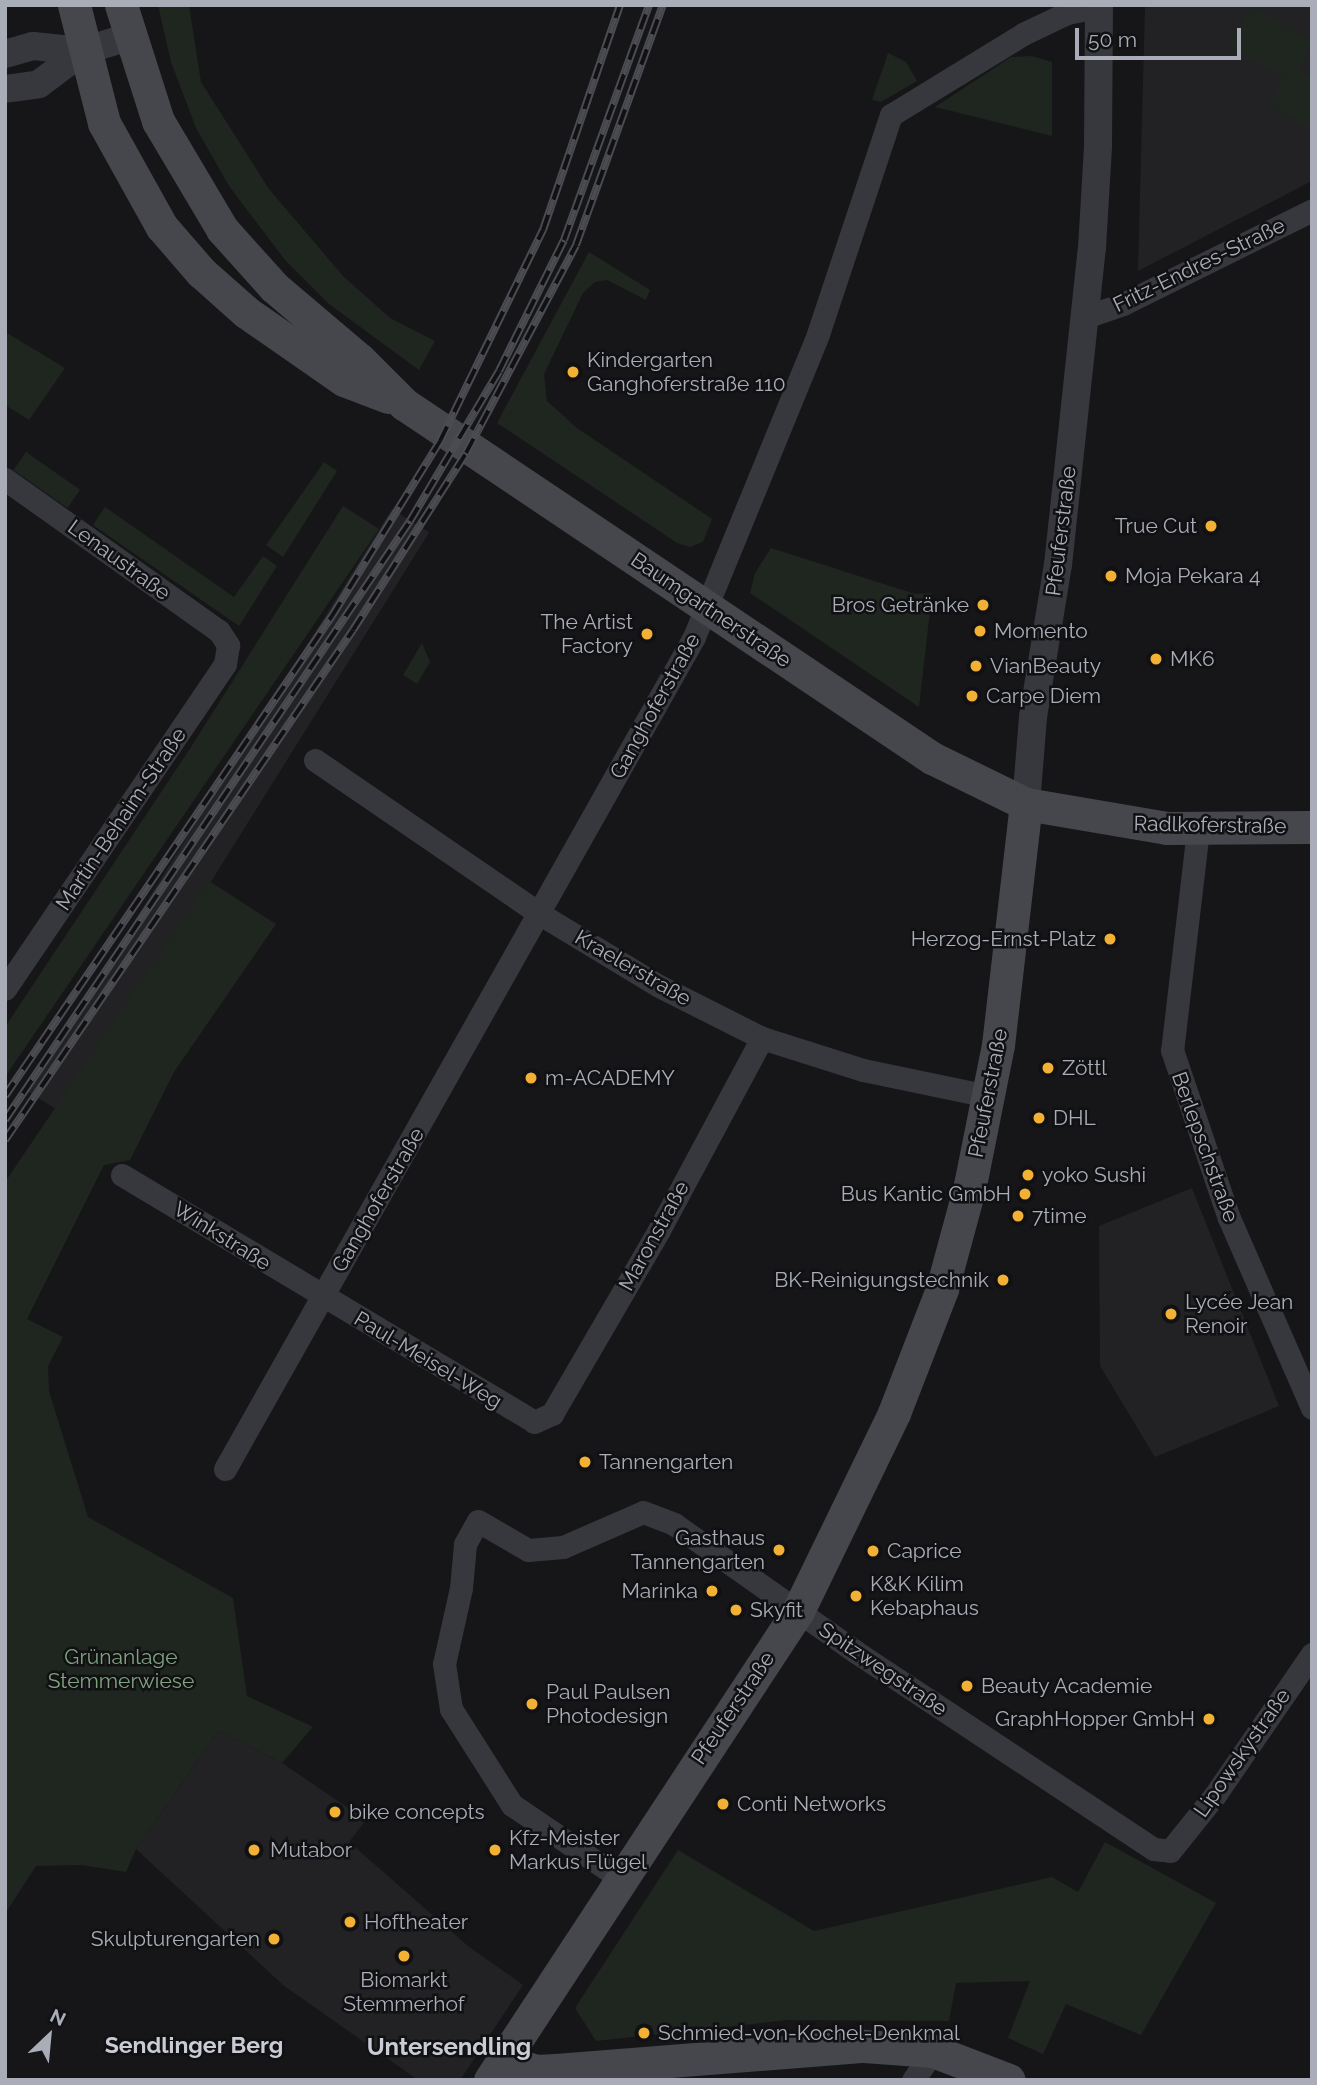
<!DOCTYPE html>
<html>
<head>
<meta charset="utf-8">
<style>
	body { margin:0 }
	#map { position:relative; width:1317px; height:2085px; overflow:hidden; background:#161618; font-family:Raleway,sans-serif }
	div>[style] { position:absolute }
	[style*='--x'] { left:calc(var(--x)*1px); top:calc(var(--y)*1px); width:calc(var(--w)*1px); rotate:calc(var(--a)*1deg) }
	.built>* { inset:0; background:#222225; transform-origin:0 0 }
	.green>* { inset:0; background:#1e261f; transform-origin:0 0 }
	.minor>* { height:23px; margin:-11.5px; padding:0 11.5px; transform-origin:11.5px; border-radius:11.5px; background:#37383d }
	.tertiary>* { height:28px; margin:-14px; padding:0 14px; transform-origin:14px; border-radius:14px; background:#37383d }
	.secondary>* { height:33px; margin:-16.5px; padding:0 16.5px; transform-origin:16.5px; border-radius:16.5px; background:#45474d }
	.rail>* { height:8px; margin-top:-4px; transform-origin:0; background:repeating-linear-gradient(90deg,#111113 0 16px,#4a4c52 0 32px); box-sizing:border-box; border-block:2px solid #4a4c52 }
	.dots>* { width:19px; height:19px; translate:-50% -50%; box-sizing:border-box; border:4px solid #111113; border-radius:50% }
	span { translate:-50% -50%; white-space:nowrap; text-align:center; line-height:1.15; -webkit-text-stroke:5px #111113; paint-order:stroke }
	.street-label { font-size:21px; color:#a8adb8 }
	.poi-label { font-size:21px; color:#a8adb8 }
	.left { translate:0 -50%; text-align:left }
	.right { translate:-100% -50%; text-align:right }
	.park-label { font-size:21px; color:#7fa381 }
	.neighbourhood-label { font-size:23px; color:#c9ccd4; font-weight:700 }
	.quarter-label { font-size:24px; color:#c9ccd4; font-weight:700 }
	.frame { position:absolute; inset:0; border:7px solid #a8adb8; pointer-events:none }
	.north { position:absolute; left:14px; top:2001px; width:70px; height:70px; -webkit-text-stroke:5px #111113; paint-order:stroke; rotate:26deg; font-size:19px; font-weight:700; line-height:28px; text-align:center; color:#a8adb8 }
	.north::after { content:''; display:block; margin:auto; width:24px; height:32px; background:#a8adb8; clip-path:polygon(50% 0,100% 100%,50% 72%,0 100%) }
	.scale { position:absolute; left:1075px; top:28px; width:166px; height:32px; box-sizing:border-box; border:4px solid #a8adb8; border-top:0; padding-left:9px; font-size:21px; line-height:24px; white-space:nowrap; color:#a8adb8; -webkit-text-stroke:5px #111113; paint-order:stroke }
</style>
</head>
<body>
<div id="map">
	<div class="built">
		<div style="clip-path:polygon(1145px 5px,1312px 5px,1312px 181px,1138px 271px)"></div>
		<div style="left:392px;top:509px;width:44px;height:687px;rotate:32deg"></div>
		<div style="clip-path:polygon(1192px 1188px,1279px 1406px,1155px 1457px,1100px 1366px,1099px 1226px)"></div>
		<div style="clip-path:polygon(219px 1730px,282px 1763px,366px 1820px,349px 1842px,468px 1946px,523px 1985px,460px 2080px,418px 2080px,283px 1985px,136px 1849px)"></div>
	</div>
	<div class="green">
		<div style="clip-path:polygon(158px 5px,189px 5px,201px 82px,269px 189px,343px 276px,390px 318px,435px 341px,419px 370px,329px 304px,285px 260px,229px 186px,196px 128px,171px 62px)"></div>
		<div style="clip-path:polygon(1250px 7px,1312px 40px,1299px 71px,1312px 77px,1310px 128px,1269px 107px,1284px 76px,1229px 47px)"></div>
		<div style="clip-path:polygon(888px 53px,906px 62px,917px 81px,881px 102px,872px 100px)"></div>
		<div style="clip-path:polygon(1032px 56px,1052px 62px,1052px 136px,935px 107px,1011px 57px)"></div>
		<div style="clip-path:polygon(589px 252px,650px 290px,646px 300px,607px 280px,595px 282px,583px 293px,544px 374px,547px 401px,577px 428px,712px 519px,703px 542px,690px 547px,677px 543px,497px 423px)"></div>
		<div style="clip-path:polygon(7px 333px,65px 368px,29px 420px,5px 405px)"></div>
		<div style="left:26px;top:452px;width:66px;height:22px;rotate:35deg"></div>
		<div style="clip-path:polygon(324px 462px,337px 471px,283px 557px,266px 545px)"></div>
		<div style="clip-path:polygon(343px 506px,379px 529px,5px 1077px,5px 1027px,191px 747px)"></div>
		<div style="clip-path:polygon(105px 507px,234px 597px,263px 556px,277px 566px,239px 626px,93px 525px)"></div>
		<div style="clip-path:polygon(771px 548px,915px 594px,932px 593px,919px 707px,750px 593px,755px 573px)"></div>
		<div style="clip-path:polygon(422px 643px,430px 662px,417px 684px,403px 675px)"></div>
		<div style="clip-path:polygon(209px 881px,276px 924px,174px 1072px,130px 1160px,104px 1165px,27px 1319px,63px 1337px,48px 1366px,49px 1391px,88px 1517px,233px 1598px,247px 1696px,313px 1727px,282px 1763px,219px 1730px,136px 1849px,126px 1872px,82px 1865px,36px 1866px,5px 1914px,5px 1182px)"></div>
		<div style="clip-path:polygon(1105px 1842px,1216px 1903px,1141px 2035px,1066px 2004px,1043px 2054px,1008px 2038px,1030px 1981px,956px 1983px,949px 2021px,788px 2020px,596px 2041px,575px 2008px,678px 1850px,814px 1931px,1052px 1877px,1078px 1892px)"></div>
	</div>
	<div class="minor">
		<div style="--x:1085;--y:317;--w:40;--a:-18.9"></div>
		<div style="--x:1123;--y:304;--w:211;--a:-26.4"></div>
		<div style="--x:5;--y:479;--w:262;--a:35.4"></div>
		<div style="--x:219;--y:631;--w:17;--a:57"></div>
		<div style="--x:228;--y:645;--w:19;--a:99"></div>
		<div style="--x:225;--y:664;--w:392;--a:124.1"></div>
		<div style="--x:315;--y:760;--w:273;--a:34.4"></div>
		<div style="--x:540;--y:914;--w:139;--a:31.2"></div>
		<div style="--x:659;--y:986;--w:115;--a:26.8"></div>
		<div style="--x:762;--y:1038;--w:106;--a:17.6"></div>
		<div style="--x:863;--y:1070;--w:129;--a:11.7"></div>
		<div style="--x:1198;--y:830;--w:222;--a:96.7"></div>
		<div style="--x:1172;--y:1050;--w:177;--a:71.3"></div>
		<div style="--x:1229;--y:1218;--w:207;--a:66.4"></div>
		<div style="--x:122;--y:1175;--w:480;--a:30.9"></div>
		<div style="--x:534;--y:1422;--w:20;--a:-24"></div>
		<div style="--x:552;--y:1414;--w:213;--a:-59.8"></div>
		<div style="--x:659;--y:1230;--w:218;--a:-61.8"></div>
		<div style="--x:225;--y:1469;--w:955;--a:-60.59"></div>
		<div style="--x:694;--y:637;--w:327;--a:-67.7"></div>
		<div style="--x:818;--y:334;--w:231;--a:-71.6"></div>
		<div style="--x:891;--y:115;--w:155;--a:-31.5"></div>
		<div style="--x:1023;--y:34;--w:49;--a:-25.5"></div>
		<div style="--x:1067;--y:13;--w:33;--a:-11"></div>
		<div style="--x:620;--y:1878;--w:130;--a:-145.9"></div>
		<div style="--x:512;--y:1805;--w:114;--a:-122.4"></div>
		<div style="--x:451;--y:1709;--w:46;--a:-98.8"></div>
		<div style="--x:444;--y:1664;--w:78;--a:-77.4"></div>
		<div style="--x:461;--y:1588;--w:44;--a:-84.8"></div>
		<div style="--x:465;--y:1544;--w:26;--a:-61"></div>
		<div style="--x:478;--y:1521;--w:58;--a:30.1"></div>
		<div style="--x:528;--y:1550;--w:35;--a:-5"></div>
		<div style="--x:563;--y:1547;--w:87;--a:-23.6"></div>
		<div style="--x:643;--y:1512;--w:33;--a:21"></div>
		<div style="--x:674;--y:1524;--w:223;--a:35.1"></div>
		<div style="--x:856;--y:1652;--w:357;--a:33.5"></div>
		<div style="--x:1154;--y:1849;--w:16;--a:7"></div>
		<div style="--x:1170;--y:1851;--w:72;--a:-51.2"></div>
		<div style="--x:1215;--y:1795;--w:171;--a:-55.5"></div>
		<div style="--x:913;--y:2080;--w:35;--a:-55"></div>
	</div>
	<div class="tertiary">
		<div style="--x:5;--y:54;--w:29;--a:-16"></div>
		<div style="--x:33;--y:46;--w:50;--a:5.7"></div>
		<div style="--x:5;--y:89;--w:34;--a:-8"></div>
		<div style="--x:39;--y:84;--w:55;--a:-36.9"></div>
		<div style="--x:83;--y:51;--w:47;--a:-17.3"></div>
		<div style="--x:1026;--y:804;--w:87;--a:-85.4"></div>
		<div style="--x:1033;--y:717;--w:154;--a:-80.7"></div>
		<div style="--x:1058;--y:565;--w:319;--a:-83.9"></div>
		<div style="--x:1092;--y:248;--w:102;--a:-86.6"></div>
		<div style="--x:1098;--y:146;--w:141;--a:-89.6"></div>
	</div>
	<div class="secondary">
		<div style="--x:74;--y:5;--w:122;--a:75.7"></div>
		<div style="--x:104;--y:123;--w:119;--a:60.9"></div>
		<div style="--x:162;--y:227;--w:60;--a:49.1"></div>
		<div style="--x:201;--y:272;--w:60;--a:41.6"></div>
		<div style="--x:246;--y:312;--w:119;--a:34.8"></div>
		<div style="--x:344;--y:380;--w:47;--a:21.1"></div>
		<div style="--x:121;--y:5;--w:122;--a:72.3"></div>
		<div style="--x:158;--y:121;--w:126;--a:59.3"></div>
		<div style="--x:222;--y:229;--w:78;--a:48.1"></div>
		<div style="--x:274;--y:287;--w:111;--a:40.3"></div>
		<div style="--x:359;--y:359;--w:64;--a:45"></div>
		<div style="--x:404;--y:404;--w:636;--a:33.84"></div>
		<div style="--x:932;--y:758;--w:105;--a:26.1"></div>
		<div style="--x:1026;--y:804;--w:143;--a:9.7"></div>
		<div style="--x:1167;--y:828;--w:145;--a:-0.4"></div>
		<div style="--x:502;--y:2060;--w:35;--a:18"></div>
		<div style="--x:535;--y:2071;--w:21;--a:-3"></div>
		<div style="--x:556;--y:2070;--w:309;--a:-4.5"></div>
		<div style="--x:864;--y:2046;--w:69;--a:4.1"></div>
		<div style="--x:933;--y:2051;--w:81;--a:20.9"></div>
		<div style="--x:490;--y:2080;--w:561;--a:-56.71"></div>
		<div style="--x:798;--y:1611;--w:220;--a:-64.1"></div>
		<div style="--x:894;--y:1413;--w:133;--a:-68.8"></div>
		<div style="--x:942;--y:1289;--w:108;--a:-74.9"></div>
		<div style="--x:970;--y:1185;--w:143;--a:-78.7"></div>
		<div style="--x:998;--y:1045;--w:243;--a:-83.4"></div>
	</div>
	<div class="rail">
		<div style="--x:5;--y:1096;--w:581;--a:-55.74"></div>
		<div style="--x:332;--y:616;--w:206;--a:-58.3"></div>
		<div style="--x:440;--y:441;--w:235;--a:-64"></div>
		<div style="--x:543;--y:230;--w:238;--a:-71.1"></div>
		<div style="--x:5;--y:1120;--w:723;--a:-55.94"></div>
		<div style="--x:410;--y:521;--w:174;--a:-59.3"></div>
		<div style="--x:499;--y:371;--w:146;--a:-63.6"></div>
		<div style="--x:564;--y:240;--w:250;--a:-70.1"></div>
		<div style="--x:5;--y:1140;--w:617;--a:-55.69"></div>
		<div style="--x:353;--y:630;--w:210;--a:-57.4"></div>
		<div style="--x:466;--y:453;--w:235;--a:-62.1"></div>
		<div style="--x:576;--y:245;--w:255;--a:-70.1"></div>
	</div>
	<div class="dots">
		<div style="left:573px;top:372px;background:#f2b134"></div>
		<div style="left:1211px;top:526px;background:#f2b134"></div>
		<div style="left:1111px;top:576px;background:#f2b134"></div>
		<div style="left:983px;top:605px;background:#f2b134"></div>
		<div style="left:980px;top:631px;background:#f2b134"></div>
		<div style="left:647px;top:634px;background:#f2b134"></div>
		<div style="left:1156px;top:659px;background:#f2b134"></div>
		<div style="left:976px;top:666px;background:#f2b134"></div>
		<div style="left:972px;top:696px;background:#f2b134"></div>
		<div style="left:1110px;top:939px;background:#f2b134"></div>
		<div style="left:1048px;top:1068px;background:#f2b134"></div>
		<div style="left:531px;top:1078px;background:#f2b134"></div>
		<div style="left:1039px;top:1118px;background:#f2b134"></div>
		<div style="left:1028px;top:1175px;background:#f2b134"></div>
		<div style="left:1025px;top:1194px;background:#f2b134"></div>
		<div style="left:1018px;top:1216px;background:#f2b134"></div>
		<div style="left:1003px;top:1280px;background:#f2b134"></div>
		<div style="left:1171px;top:1314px;background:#f2b134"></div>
		<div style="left:585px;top:1462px;background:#f2b134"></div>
		<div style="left:779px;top:1550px;background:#f2b134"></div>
		<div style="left:873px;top:1551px;background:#f2b134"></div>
		<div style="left:712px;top:1591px;background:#f2b134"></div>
		<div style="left:856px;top:1596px;background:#f2b134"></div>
		<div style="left:736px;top:1610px;background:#f2b134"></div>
		<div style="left:967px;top:1686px;background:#f2b134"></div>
		<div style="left:532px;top:1704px;background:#f2b134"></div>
		<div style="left:1209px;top:1719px;background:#f2b134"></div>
		<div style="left:723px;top:1804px;background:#f2b134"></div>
		<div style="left:335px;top:1812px;background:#f2b134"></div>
		<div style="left:254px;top:1850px;background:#f2b134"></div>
		<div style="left:495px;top:1850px;background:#f2b134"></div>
		<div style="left:350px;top:1922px;background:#f2b134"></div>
		<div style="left:274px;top:1939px;background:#f2b134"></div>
		<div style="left:404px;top:1956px;background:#f2b134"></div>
		<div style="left:644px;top:2033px;background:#f2b134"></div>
	</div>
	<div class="street-label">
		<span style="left:1199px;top:265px;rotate:-26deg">Fritz-Endres-Straße</span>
		<span style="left:1061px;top:531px;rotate:-83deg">Pfeuferstraße</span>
		<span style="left:119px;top:560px;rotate:36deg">Lenaustraße</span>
		<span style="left:711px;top:610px;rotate:34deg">Baumgartnerstraße</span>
		<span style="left:655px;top:706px;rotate:-61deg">Ganghoferstraße</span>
		<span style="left:121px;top:819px;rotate:-56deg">Martin-Behaim-Straße</span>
		<span style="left:1210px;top:825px;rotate:1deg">Radlkoferstraße</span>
		<span style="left:633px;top:968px;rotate:30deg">Kraelerstraße</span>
		<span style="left:988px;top:1093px;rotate:-79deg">Pfeuferstraße</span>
		<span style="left:1205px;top:1147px;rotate:70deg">Berlepschstraße</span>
		<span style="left:378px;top:1200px;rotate:-60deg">Ganghoferstraße</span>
		<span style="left:222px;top:1236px;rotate:32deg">Winkstraße</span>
		<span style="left:654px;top:1236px;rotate:-61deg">Maronstraße</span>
		<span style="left:428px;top:1360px;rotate:31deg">Paul-Meisel-Weg</span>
		<span style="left:883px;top:1669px;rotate:34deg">Spitzwegstraße</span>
		<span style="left:733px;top:1708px;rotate:-56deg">Pfeuferstraße</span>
		<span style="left:1242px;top:1753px;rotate:-55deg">Lipowskystraße</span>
	</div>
	<div class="poi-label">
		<span class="left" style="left:587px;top:372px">Kindergarten<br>Ganghoferstraße 110</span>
		<span class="right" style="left:1197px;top:526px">True Cut</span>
		<span class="left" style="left:1125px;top:576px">Moja Pekara 4</span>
		<span class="right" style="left:969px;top:605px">Bros Getränke</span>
		<span class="right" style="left:633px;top:634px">The Artist<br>Factory</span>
		<span class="left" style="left:994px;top:631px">Momento</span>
		<span class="left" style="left:1170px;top:659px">MK6</span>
		<span class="left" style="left:990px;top:666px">VianBeauty</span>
		<span class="left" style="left:986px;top:696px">Carpe Diem</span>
		<span class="right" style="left:1096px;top:939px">Herzog-Ernst-Platz</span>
		<span class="left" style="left:1062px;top:1068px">Zöttl</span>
		<span class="left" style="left:545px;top:1078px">m-ACADEMY</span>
		<span class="left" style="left:1053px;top:1118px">DHL</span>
		<span class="left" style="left:1042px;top:1175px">yoko Sushi</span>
		<span class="right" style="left:1011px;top:1194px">Bus Kantic GmbH</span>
		<span class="left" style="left:1032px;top:1216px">7time</span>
		<span class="right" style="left:989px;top:1280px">BK-Reinigungstechnik</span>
		<span class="left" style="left:1185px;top:1314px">Lycée Jean<br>Renoir</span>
		<span class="left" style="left:599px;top:1462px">Tannengarten</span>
		<span class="right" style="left:765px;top:1550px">Gasthaus<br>Tannengarten</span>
		<span class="left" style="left:887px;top:1551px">Caprice</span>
		<span class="left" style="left:870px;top:1596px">K&amp;K Kilim<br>Kebaphaus</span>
		<span class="right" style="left:698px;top:1591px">Marinka</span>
		<span class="left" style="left:750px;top:1610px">Skyfit</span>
		<span class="left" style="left:981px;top:1686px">Beauty Academie</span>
		<span class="left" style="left:546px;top:1704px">Paul Paulsen<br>Photodesign</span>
		<span class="right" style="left:1195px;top:1719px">GraphHopper GmbH</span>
		<span class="left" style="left:737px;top:1804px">Conti Networks</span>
		<span class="left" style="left:349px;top:1812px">bike concepts</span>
		<span class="left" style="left:509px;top:1850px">Kfz-Meister<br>Markus Flügel</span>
		<span class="left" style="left:270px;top:1850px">Mutabor</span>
		<span class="left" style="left:364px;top:1922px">Hoftheater</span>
		<span class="right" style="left:260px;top:1939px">Skulpturengarten</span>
		<span style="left:404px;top:1992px">Biomarkt<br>Stemmerhof</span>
		<span class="left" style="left:658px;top:2033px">Schmied-von-Kochel-Denkmal</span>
	</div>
	<div class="park-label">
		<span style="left:121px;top:1669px">Grünanlage<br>Stemmerwiese</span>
	</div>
	<div class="neighbourhood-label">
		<span style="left:194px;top:2045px">Sendlinger Berg</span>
	</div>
	<div class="quarter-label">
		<span style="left:449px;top:2047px">Untersendling</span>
	</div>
	<div class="frame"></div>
	<div class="north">N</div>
	<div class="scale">50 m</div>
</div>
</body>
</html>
